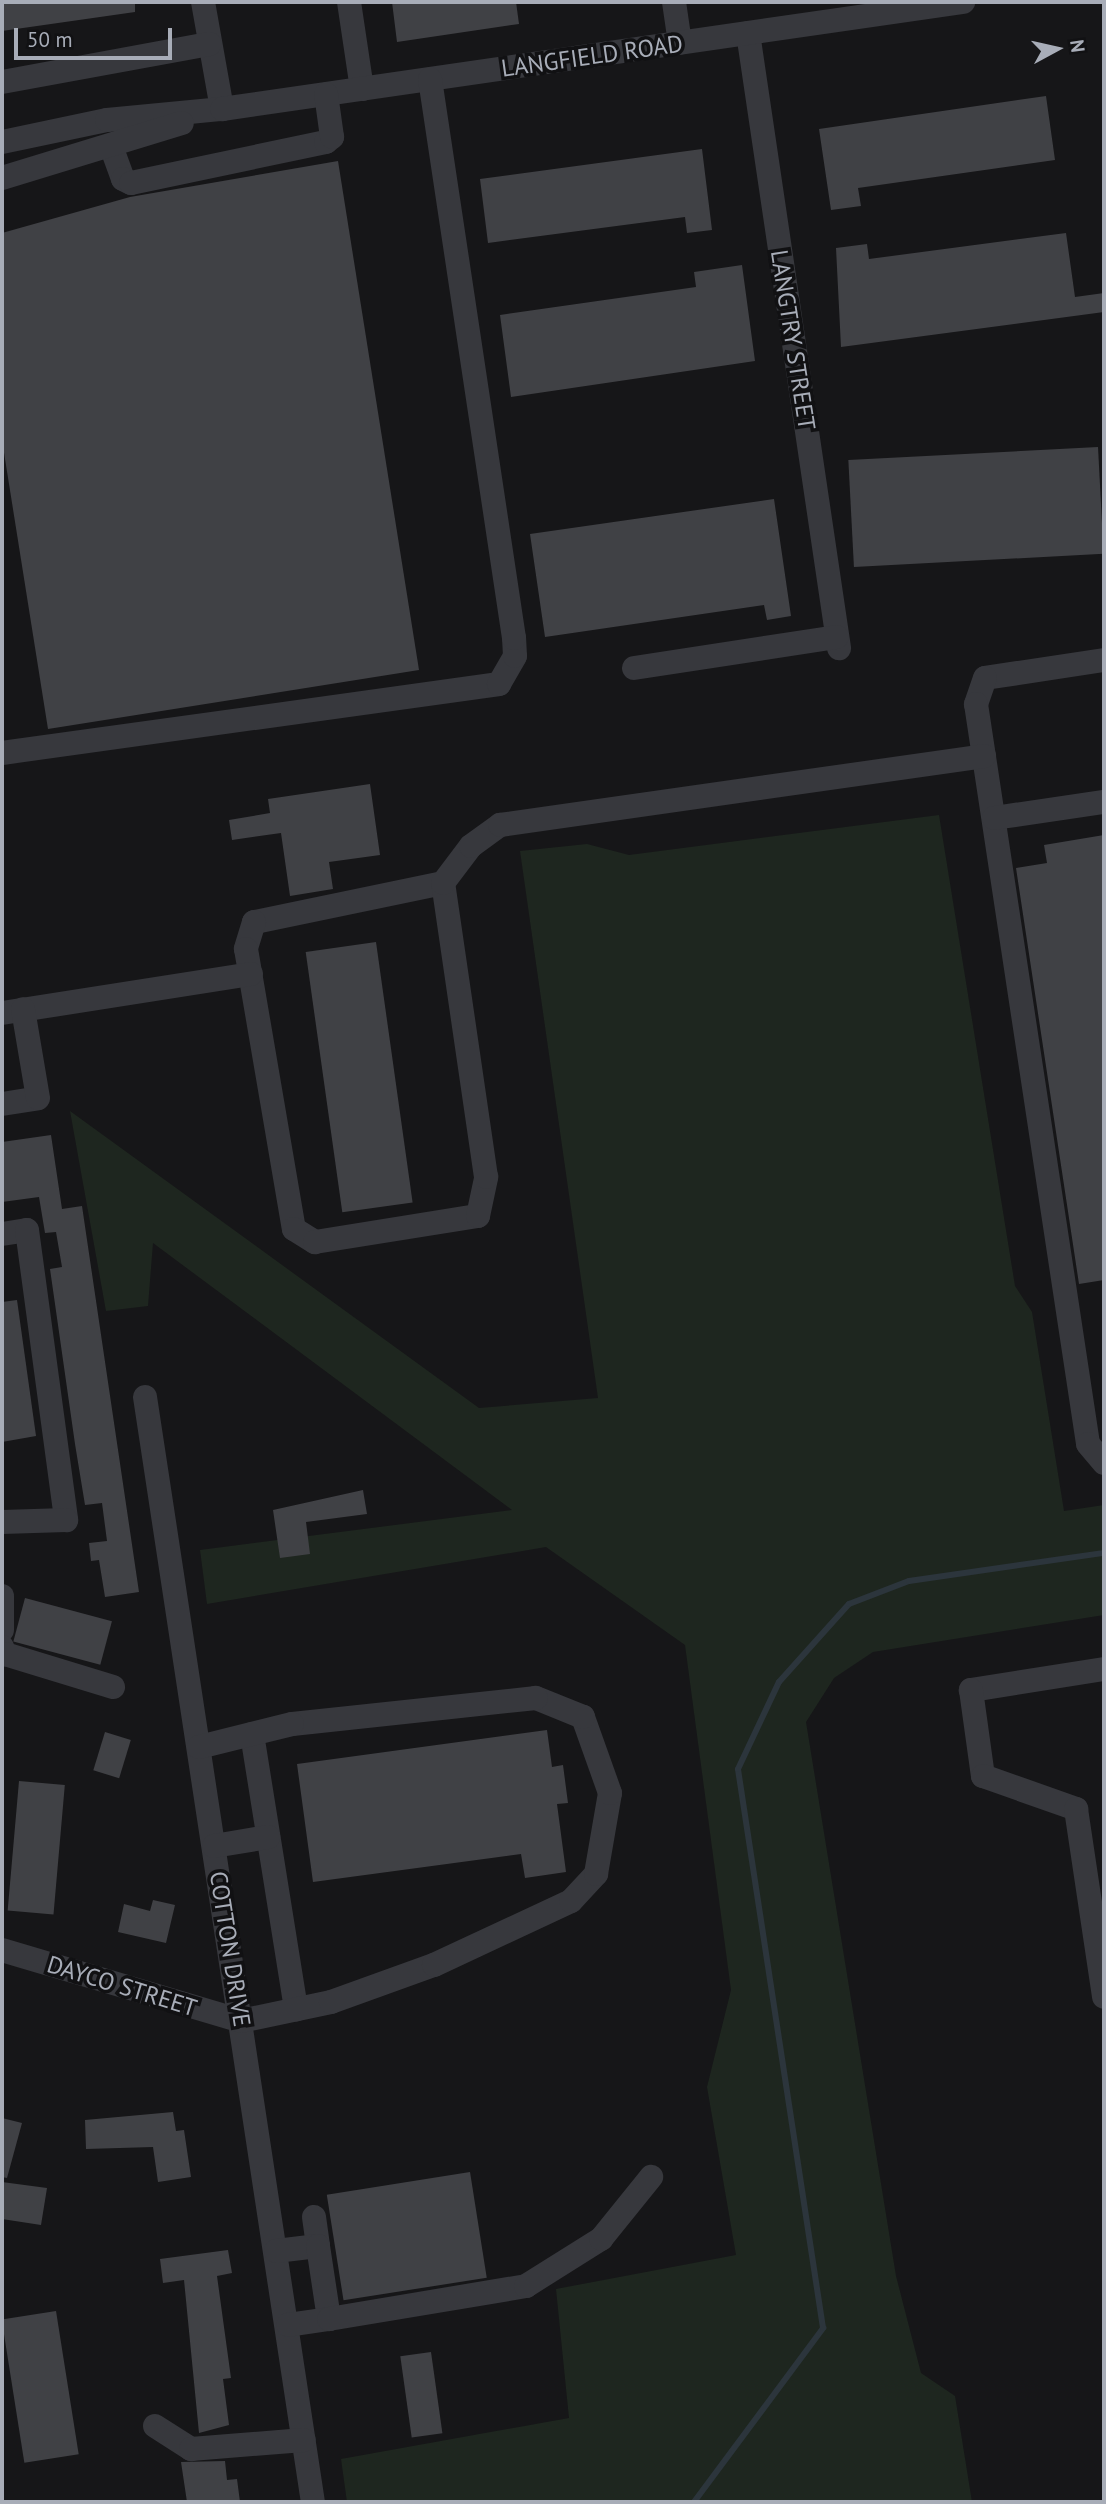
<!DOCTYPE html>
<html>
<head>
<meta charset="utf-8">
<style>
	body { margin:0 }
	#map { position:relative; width:1106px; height:2504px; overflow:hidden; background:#161618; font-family:"PT Sans",sans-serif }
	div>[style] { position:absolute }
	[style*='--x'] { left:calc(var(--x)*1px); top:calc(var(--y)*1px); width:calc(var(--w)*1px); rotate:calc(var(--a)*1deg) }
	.green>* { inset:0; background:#1e261f }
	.stream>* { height:6px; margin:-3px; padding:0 3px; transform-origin:3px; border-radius:3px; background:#2c353c }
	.building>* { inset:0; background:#404145; transform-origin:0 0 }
	.minor>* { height:24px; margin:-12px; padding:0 12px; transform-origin:12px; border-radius:12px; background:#37383d }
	span { translate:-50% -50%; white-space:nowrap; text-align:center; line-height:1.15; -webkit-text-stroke:7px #111113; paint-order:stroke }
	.street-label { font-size:24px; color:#a8adb8 }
	.frame { position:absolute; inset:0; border:4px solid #a8adb8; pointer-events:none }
	.north { position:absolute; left:1022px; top:14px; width:70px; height:70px; -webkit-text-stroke:5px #111113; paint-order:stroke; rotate:82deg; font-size:19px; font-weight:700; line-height:28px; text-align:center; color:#a8adb8 }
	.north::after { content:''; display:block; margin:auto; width:24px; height:32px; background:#a8adb8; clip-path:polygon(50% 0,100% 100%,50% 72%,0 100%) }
	.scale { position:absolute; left:14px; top:28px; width:158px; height:32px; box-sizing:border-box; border:4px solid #a8adb8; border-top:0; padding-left:9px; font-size:21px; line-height:24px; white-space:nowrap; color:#a8adb8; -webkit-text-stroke:5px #111113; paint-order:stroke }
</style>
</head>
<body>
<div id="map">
	<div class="green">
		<div style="clip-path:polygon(939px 815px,1015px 1286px,1032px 1312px,1064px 1511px,1104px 1505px,1104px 1615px,873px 1652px,834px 1678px,806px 1722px,896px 2276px,921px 2373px,955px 2396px,972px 2502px,347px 2502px,341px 2459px,569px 2418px,556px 2289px,736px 2255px,707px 2087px,731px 1990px,685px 1645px,546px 1547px,207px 1604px,200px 1550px,512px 1510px,153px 1243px,148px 1306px,106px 1311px,70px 1111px,479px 1408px,598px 1398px,520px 851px,587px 844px,629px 855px)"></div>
	</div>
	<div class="stream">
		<div style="--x:694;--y:2502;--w:217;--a:-53.4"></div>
		<div style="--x:823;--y:2328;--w:565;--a:-98.65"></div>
		<div style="--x:738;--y:1769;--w:96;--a:-64.8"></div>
		<div style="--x:779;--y:1682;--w:105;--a:-48.1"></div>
		<div style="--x:849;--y:1604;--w:64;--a:-21"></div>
		<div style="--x:909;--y:1581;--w:197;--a:-8.2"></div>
	</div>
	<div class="building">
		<div style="clip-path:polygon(2px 2px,135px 2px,135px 12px,2px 31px)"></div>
		<div style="clip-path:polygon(392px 2px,516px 2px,519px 24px,397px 42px)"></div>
		<div style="clip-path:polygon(1046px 96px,1055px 160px,858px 188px,861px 206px,831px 210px,819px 129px)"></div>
		<div style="clip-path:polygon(702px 149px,712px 230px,687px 233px,685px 217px,488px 243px,480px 179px)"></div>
		<div style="clip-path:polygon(338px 161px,419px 670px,48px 729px,2px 440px,2px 233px,130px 197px)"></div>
		<div style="clip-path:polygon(1066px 233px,1075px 297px,1104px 293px,1104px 312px,841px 347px,836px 248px,867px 244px,869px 259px)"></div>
		<div style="clip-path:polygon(742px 265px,755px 361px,511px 397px,500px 315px,696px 287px,694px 272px)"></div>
		<div style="left:1098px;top:447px;width:107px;height:250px;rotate:87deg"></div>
		<div style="clip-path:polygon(774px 499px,791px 616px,767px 620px,764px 605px,545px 637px,530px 534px)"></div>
		<div style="clip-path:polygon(370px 784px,380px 855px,329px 862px,333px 889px,290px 896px,281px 833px,232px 840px,229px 820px,270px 813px,268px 799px)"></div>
		<div style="clip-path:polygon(1104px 835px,1104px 1280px,1079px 1284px,1016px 868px,1047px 863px,1044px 845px)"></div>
		<div style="left:376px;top:942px;width:263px;height:71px;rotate:82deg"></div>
		<div style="clip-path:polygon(51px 1135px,62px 1209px,82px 1206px,139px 1592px,105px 1597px,99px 1560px,91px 1561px,89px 1543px,107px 1541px,102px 1503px,85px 1505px,75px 1444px,50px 1269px,62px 1267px,56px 1232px,45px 1233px,39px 1197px,2px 1202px,2px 1142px)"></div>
		<div style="clip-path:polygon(17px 1300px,36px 1436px,2px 1442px,2px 1302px)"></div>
		<div style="clip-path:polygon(363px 1490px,367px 1514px,306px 1522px,310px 1554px,280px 1558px,273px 1510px)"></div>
		<div style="left:25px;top:1598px;width:90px;height:45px;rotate:15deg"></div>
		<div style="clip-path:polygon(547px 1730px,552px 1767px,563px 1765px,568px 1803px,557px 1804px,566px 1872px,525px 1878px,521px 1854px,313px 1882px,297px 1764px)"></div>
		<div style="left:105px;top:1732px;width:27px;height:40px;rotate:17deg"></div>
		<div style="left:19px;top:1781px;width:46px;height:130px;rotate:5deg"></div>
		<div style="clip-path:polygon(153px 1900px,175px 1905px,166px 1943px,118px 1932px,124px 1904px,150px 1911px)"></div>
		<div style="clip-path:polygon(173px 2112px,176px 2131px,184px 2130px,191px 2177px,158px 2182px,153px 2147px,86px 2149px,85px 2120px)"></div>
		<div style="clip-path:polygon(2px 2118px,22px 2123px,7px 2178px,2px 2177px)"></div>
		<div style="left:470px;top:2172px;width:107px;height:145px;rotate:81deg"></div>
		<div style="clip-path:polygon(2px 2182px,47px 2188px,41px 2225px,2px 2219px)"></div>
		<div style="clip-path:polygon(228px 2250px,232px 2273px,217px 2276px,231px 2378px,223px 2379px,229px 2425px,199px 2433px,184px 2280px,163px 2283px,160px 2259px)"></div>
		<div style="left:56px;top:2311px;width:145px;height:55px;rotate:81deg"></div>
		<div style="left:431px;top:2352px;width:82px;height:31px;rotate:82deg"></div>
		<div style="clip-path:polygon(225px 2461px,227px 2480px,237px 2479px,240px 2502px,187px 2502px,181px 2462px)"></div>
	</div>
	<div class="minor">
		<div style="--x:203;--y:2;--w:109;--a:79.9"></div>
		<div style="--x:349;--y:2;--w:88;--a:81.5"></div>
		<div style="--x:674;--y:2;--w:41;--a:81.7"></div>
		<div style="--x:748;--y:33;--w:622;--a:81.58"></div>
		<div style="--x:2;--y:82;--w:211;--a:-10.4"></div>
		<div style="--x:2;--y:142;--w:107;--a:-11.8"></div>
		<div style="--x:107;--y:120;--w:116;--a:-5.5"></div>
		<div style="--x:222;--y:109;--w:749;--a:-8.22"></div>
		<div style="--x:111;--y:146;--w:35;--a:70"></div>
		<div style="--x:123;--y:179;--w:9;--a:27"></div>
		<div style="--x:131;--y:183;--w:199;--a:-11.9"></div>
		<div style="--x:326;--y:142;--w:8;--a:-40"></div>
		<div style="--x:332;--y:137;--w:43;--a:-97.9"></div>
		<div style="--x:2;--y:178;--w:188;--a:-17"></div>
		<div style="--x:1104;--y:660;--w:120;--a:171.4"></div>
		<div style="--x:985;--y:678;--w:28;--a:109"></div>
		<div style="--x:976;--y:704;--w:748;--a:81.39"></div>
		<div style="--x:1088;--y:1444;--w:25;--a:50"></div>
		<div style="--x:634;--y:668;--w:205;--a:-8.7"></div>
		<div style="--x:2;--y:753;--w:502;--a:-7.9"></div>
		<div style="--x:499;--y:684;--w:32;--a:-60"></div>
		<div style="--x:515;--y:656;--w:18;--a:-93"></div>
		<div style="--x:514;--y:638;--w:565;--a:-98.55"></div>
		<div style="--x:994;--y:818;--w:111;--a:-8.3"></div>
		<div style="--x:443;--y:883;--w:193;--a:168.3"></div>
		<div style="--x:254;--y:922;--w:28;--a:107"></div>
		<div style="--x:246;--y:949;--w:284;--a:80.3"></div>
		<div style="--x:294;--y:1229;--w:25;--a:32"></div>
		<div style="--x:315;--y:1242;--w:165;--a:-9.1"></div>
		<div style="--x:478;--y:1216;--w:40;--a:-78"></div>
		<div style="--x:486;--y:1177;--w:297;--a:-98.3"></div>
		<div style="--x:443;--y:883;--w:46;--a:-52.9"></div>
		<div style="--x:471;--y:846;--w:36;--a:-36"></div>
		<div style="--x:500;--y:825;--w:489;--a:-8.1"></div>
		<div style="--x:2;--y:1013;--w:252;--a:-8.9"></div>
		<div style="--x:2;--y:1104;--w:36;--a:-9"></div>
		<div style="--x:38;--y:1098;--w:90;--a:-99.6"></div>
		<div style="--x:2;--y:1234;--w:25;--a:-9"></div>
		<div style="--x:27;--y:1230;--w:293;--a:82.3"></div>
		<div style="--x:66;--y:1520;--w:64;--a:178.2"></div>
		<div style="--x:145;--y:1397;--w:1118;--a:81.36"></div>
		<div style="--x:2;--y:1596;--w:34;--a:90"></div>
		<div style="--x:2;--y:1647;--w:8;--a:67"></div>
		<div style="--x:5;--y:1654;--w:113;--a:17"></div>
		<div style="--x:1104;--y:1669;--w:135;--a:171"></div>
		<div style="--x:971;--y:1690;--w:87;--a:82.1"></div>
		<div style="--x:983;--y:1776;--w:99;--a:19.5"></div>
		<div style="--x:1076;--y:1809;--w:190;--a:81.5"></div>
		<div style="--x:252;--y:1734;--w:279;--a:80.9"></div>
		<div style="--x:214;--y:1846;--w:55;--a:-9.5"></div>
		<div style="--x:2;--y:1950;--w:249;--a:16.5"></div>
		<div style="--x:241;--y:2021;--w:92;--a:-11.9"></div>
		<div style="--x:331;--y:2002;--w:109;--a:-19.8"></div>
		<div style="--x:434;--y:1965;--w:151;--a:-25"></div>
		<div style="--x:571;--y:1901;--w:37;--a:-47"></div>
		<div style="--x:596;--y:1874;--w:82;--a:-80.2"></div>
		<div style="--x:610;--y:1793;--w:81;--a:-109.6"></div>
		<div style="--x:583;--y:1717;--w:51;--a:-158"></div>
		<div style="--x:536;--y:1698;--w:245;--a:173.9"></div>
		<div style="--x:292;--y:1724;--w:96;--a:166.1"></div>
		<div style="--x:314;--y:2217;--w:29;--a:82"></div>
		<div style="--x:276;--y:2251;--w:42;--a:-6.8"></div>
		<div style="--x:318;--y:2246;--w:74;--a:81.4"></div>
		<div style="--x:329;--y:2319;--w:41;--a:171.7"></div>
		<div style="--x:329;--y:2319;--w:200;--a:-9.5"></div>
		<div style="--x:526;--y:2286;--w:89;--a:-32.1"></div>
		<div style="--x:601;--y:2239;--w:80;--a:-51.1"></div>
		<div style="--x:155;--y:2426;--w:43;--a:32.6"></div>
		<div style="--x:191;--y:2449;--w:113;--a:-4.6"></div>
	</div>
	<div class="street-label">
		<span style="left:592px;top:56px;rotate:-8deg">LANGFIELD ROAD</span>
		<span style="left:793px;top:340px;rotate:81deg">LANGTRY STREET</span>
		<span style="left:230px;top:1949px;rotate:81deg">COTTON DRIVE</span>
		<span style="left:122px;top:1986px;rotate:17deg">DAYCO STREET</span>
	</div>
	<div class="frame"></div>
	<div class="north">N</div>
	<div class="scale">50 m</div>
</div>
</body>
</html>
